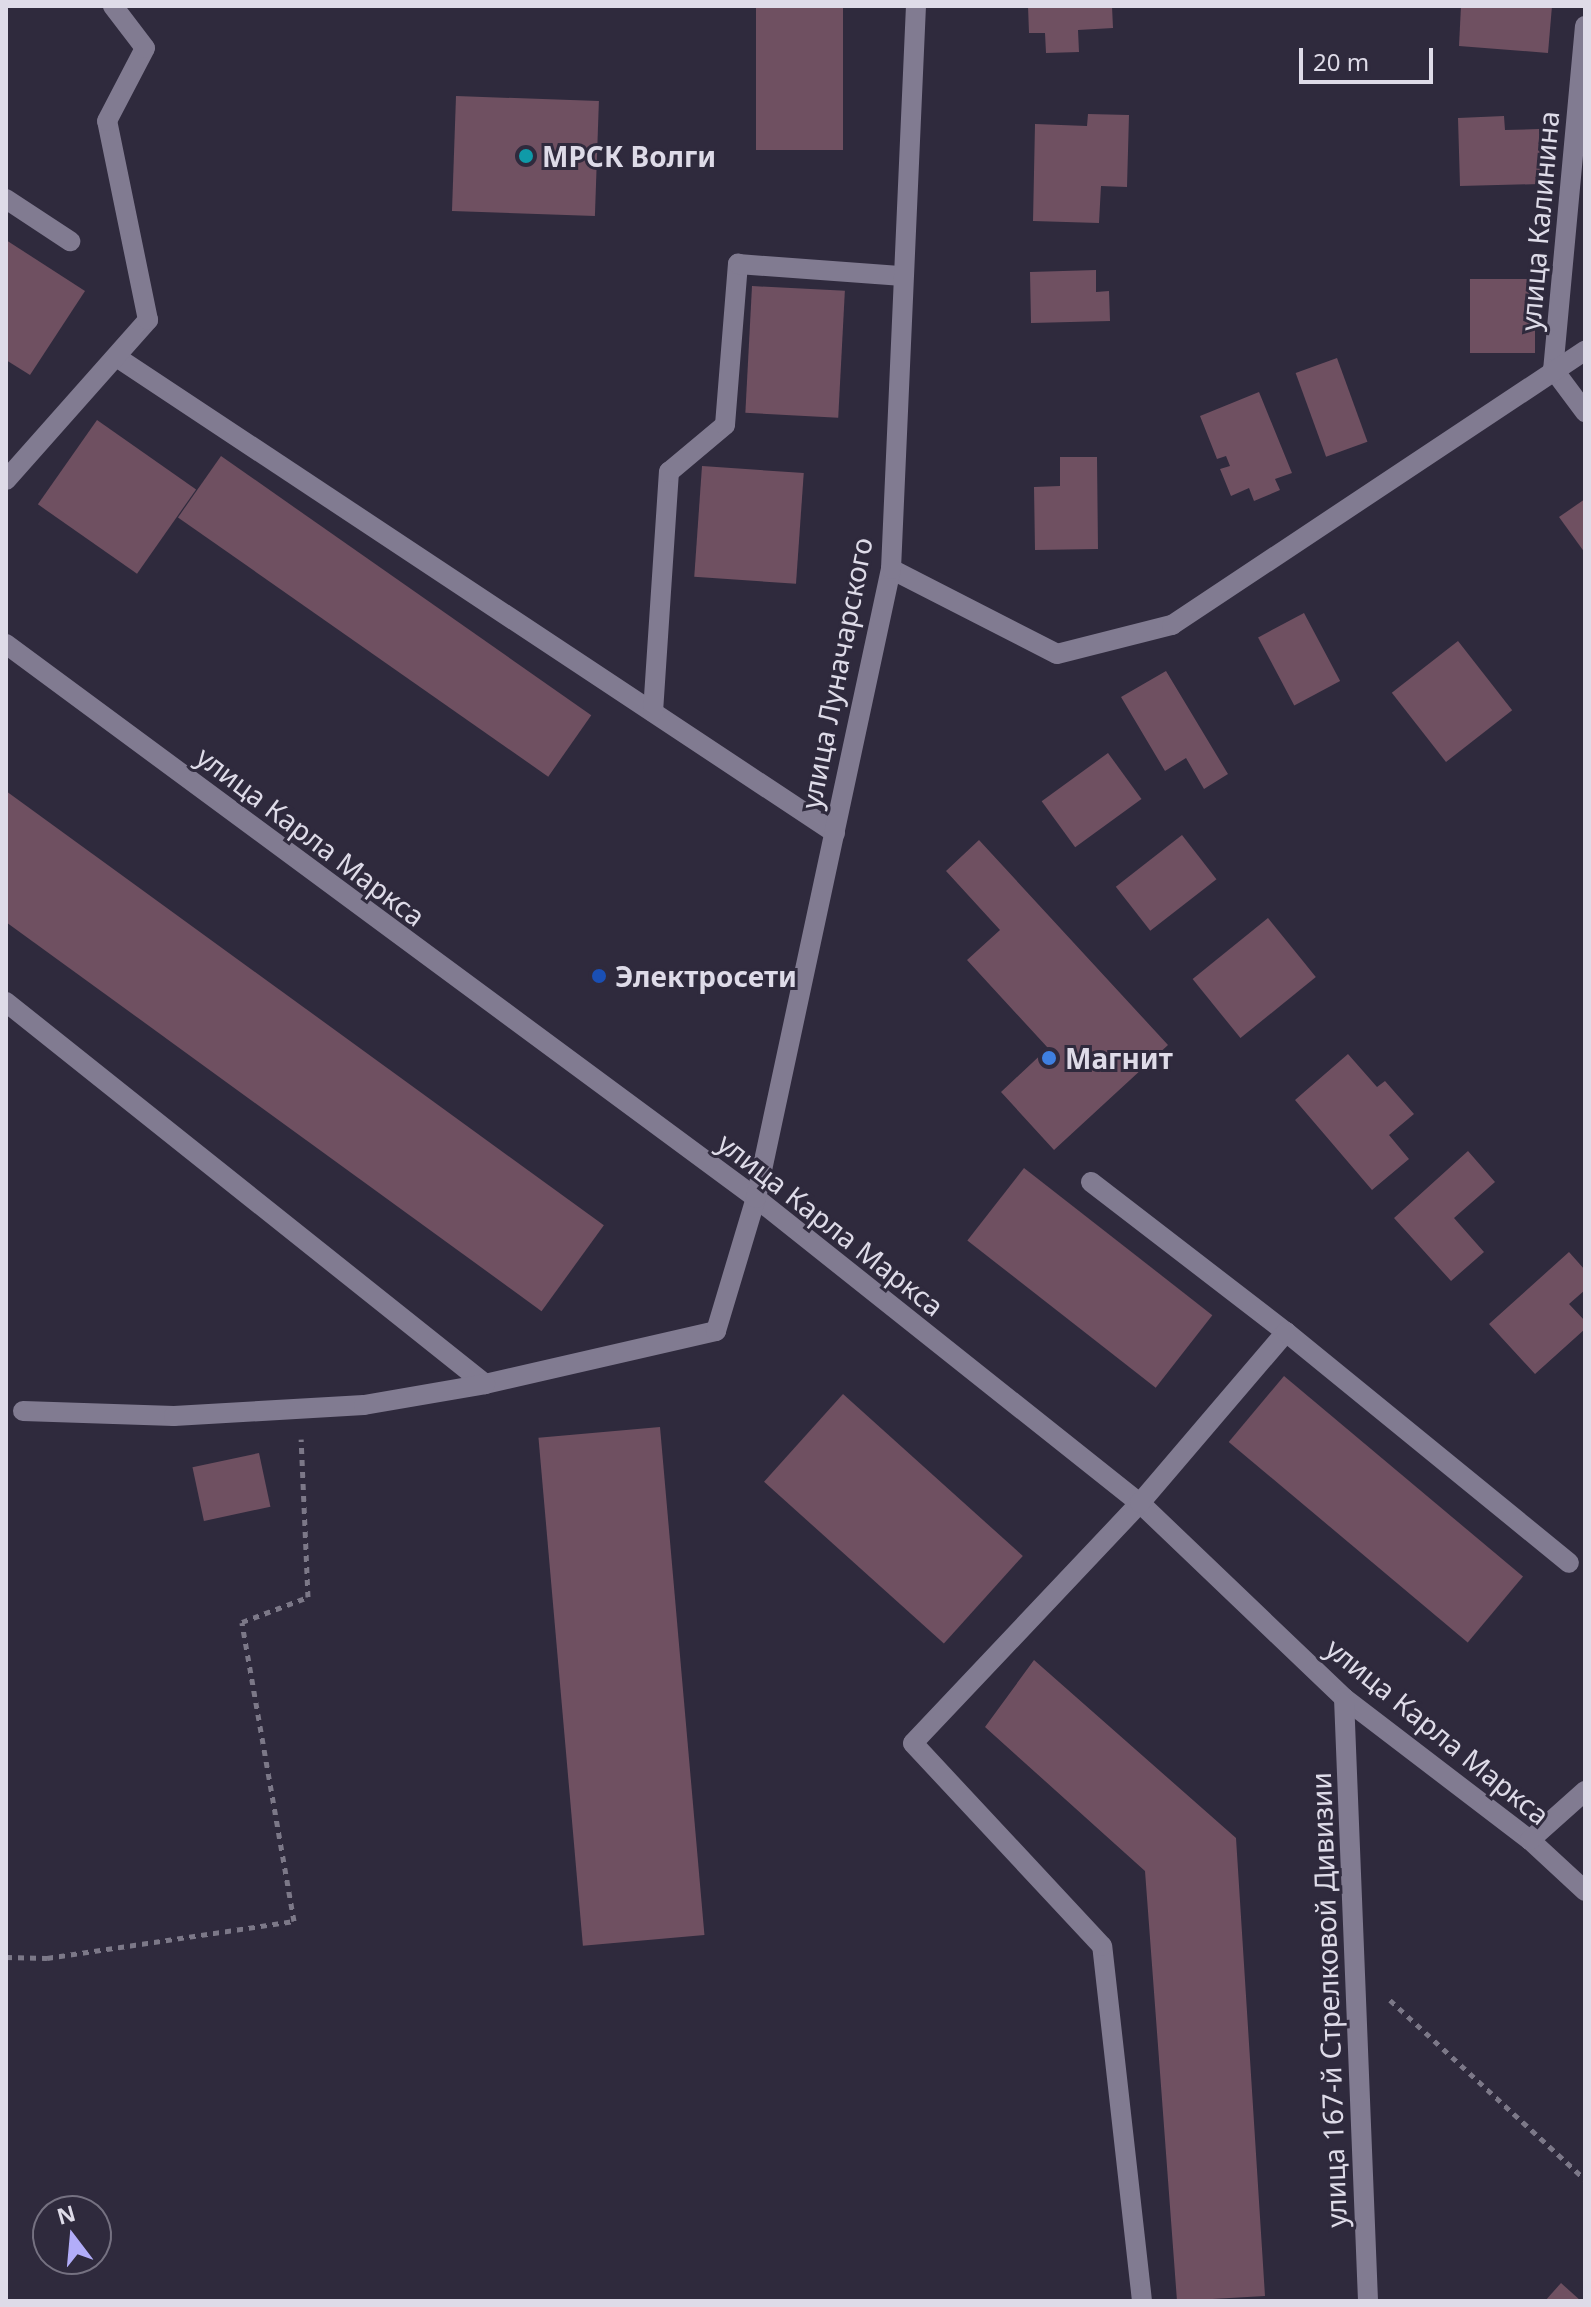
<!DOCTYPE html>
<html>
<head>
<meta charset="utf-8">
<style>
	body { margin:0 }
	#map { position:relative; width:1591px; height:2307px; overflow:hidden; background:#2f2a3d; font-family:"Noto Sans",sans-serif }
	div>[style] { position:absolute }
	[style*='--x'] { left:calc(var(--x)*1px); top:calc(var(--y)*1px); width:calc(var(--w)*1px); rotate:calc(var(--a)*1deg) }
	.building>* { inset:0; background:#6f5061; transform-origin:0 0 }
	.path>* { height:5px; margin-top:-2.5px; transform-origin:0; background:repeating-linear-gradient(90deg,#7c7888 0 6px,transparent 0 12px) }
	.minor>* { height:20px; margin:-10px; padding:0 10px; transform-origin:10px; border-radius:10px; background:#817b91 }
	.dots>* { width:22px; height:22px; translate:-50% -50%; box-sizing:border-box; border:4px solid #2f2a3d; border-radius:50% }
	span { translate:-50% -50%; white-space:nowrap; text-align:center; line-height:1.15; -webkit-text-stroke:6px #2f2a3d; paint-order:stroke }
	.poi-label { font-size:28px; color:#dedbe8; font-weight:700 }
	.left { translate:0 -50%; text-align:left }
	.street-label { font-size:28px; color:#dedbe8 }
	.frame { position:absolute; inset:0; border:8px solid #dedbe8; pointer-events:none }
	.north { position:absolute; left:32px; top:2195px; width:80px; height:80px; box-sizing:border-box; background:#2f2a3d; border:2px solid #757181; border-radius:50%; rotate:344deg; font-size:22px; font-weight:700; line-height:32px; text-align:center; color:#dedbe8 }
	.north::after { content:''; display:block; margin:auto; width:28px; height:36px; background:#b2adf9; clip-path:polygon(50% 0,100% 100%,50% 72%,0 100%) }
	.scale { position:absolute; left:1299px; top:48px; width:134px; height:36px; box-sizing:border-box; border:4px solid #dedbe8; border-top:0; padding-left:10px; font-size:24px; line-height:28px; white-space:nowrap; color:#dedbe8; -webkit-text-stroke:6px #2f2a3d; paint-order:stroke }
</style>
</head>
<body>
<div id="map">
	<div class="building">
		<div style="left:756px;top:6px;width:87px;height:144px"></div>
		<div style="clip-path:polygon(1028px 6px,1112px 6px,1113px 28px,1078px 30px,1079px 52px,1046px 53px,1045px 33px,1029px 33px)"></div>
		<div style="clip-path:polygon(1461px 6px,1552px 6px,1548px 53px,1459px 46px)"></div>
		<div style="left:456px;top:96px;width:143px;height:115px;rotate:2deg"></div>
		<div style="clip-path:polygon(1088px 114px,1129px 115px,1127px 187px,1101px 186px,1099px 223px,1033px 221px,1035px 124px,1087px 126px)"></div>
		<div style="clip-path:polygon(1504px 116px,1505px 130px,1539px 129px,1540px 184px,1460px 186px,1458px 118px)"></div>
		<div style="clip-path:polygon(6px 240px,85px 291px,30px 375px,6px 360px)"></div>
		<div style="clip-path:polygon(1096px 270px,1096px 292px,1109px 291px,1110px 321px,1031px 323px,1030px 272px)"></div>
		<div style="left:1470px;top:279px;width:65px;height:74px"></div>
		<div style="left:752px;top:286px;width:93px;height:127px;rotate:3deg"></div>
		<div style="left:1337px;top:358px;width:89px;height:44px;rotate:70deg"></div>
		<div style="clip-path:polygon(1259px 392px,1292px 473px,1275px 479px,1280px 490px,1254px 501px,1249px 488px,1231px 496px,1220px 469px,1230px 466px,1226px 456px,1217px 459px,1200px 416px)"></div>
		<div style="left:97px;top:420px;width:121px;height:103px;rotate:35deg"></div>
		<div style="left:221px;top:456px;width:452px;height:75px;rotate:35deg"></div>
		<div style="clip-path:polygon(1060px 457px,1097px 457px,1098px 549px,1035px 550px,1034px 487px,1060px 486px)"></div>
		<div style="left:702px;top:466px;width:102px;height:111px;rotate:4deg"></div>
		<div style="clip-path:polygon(1585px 499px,1585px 553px,1559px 517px)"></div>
		<div style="left:1304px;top:613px;width:77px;height:52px;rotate:62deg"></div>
		<div style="left:1458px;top:641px;width:88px;height:84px;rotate:52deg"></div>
		<div style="clip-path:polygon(1166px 671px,1228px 774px,1204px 789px,1186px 758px,1165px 771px,1121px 697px)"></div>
		<div style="left:1108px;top:753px;width:57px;height:82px;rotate:54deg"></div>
		<div style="left:6px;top:791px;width:739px;height:106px;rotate:36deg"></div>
		<div style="left:1182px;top:835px;width:56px;height:84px;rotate:52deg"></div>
		<div style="clip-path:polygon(979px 840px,1168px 1045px,1054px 1150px,1001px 1092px,1048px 1048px,967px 960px,1000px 930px,946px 871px)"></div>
		<div style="left:1268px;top:918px;width:76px;height:97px;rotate:51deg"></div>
		<div style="clip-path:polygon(1348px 1054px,1377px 1087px,1385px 1081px,1414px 1114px,1389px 1135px,1409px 1159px,1372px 1190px,1295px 1100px)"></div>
		<div style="clip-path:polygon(1468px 1151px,1495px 1182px,1454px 1218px,1484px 1252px,1451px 1281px,1394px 1218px)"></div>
		<div style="left:1024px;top:1168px;width:239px;height:92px;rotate:38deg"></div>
		<div style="clip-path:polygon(1569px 1252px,1585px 1270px,1585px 1290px,1569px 1304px,1585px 1321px,1585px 1329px,1535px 1374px,1489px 1324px)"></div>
		<div style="left:1284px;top:1376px;width:312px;height:86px;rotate:40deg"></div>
		<div style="left:843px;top:1394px;width:242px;height:118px;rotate:42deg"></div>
		<div style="left:660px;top:1427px;width:510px;height:122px;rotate:85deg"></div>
		<div style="left:259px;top:1453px;width:55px;height:68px;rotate:78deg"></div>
		<div style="clip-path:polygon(1034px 1660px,1236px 1838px,1265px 2296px,1177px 2301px,1145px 1871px,985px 1727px)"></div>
		<div style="clip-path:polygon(1561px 2283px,1581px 2301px,1545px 2301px)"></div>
	</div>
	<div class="path">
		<div style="--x:6;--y:1957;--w:41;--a:1.4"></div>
		<div style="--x:47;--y:1958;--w:250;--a:-8.5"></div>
		<div style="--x:294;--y:1921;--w:303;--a:-99.9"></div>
		<div style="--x:242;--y:1622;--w:71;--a:-20.7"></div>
		<div style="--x:308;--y:1597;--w:158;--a:-92.5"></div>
		<div style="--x:1390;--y:2000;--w:265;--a:42.6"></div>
	</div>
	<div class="minor">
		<div style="--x:1585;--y:26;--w:344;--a:95.3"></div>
		<div style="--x:1553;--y:369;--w:54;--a:53.3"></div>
		<div style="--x:6;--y:199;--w:77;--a:33.3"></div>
		<div style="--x:118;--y:358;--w:860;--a:33.52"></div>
		<div style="--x:6;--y:480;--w:214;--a:-48.4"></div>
		<div style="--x:148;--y:320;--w:203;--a:-101.6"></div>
		<div style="--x:107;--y:121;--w:82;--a:-62.5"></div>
		<div style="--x:145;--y:48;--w:53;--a:-127.3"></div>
		<div style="--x:891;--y:569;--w:186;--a:27.1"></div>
		<div style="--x:1057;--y:654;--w:119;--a:-14.2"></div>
		<div style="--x:1172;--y:625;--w:496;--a:-33.6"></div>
		<div style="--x:6;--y:644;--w:932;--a:36.45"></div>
		<div style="--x:756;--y:1198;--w:490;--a:38.5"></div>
		<div style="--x:1140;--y:1503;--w:282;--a:43.7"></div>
		<div style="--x:1344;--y:1698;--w:234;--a:37.4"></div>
		<div style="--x:1530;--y:1840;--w:75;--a:42.8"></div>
		<div style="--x:653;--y:712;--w:241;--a:-86.2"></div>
		<div style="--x:669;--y:472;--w:73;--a:-40"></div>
		<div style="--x:725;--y:425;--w:162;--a:-85.4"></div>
		<div style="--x:738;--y:264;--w:162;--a:4.2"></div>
		<div style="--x:6;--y:1002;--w:613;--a:38.57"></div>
		<div style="--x:485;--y:1384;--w:237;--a:-12.9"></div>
		<div style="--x:716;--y:1331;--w:139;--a:-73.3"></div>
		<div style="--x:756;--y:1198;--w:643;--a:-77.89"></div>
		<div style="--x:891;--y:569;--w:564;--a:-87.46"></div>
		<div style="--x:1091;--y:1182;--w:246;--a:37.6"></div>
		<div style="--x:23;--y:1411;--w:151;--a:1.9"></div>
		<div style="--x:174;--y:1416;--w:190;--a:-3.3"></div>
		<div style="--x:364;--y:1405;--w:123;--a:-9.8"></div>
		<div style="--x:1344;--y:1698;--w:603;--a:87.72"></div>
		<div style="--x:1530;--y:1840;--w:74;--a:-41.7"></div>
		<div style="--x:1142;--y:2301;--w:357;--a:-96.4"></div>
		<div style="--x:1102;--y:1946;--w:277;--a:-133"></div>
		<div style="--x:913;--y:1743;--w:330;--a:-46.6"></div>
		<div style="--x:1140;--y:1503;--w:225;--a:-49.5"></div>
		<div style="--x:1286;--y:1332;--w:365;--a:39.2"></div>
	</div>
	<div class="dots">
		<div style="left:526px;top:156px;background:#0f9aa8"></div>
		<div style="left:599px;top:976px;background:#1a4fb4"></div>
		<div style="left:1049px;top:1058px;background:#3f7fe0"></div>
	</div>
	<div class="poi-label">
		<span class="left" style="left:542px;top:156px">МРСК Волги</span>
		<span class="left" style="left:615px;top:976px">Электросети</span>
		<span class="left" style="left:1065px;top:1058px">Магнит</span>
	</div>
	<div class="street-label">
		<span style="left:1539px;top:221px;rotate:-85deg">улица Калинина</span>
		<span style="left:836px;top:673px;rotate:-79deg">улица Луначарского</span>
		<span style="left:311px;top:836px;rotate:37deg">улица Карла Маркса</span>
		<span style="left:831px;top:1224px;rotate:38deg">улица Карла Маркса</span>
		<span style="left:1438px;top:1731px;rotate:39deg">улица Карла Маркса</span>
		<span style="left:1328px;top:2000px;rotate:-92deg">улица 167-й Стрелковой Дивизии</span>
	</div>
	<div class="frame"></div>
	<div class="north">N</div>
	<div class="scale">20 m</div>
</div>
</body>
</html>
